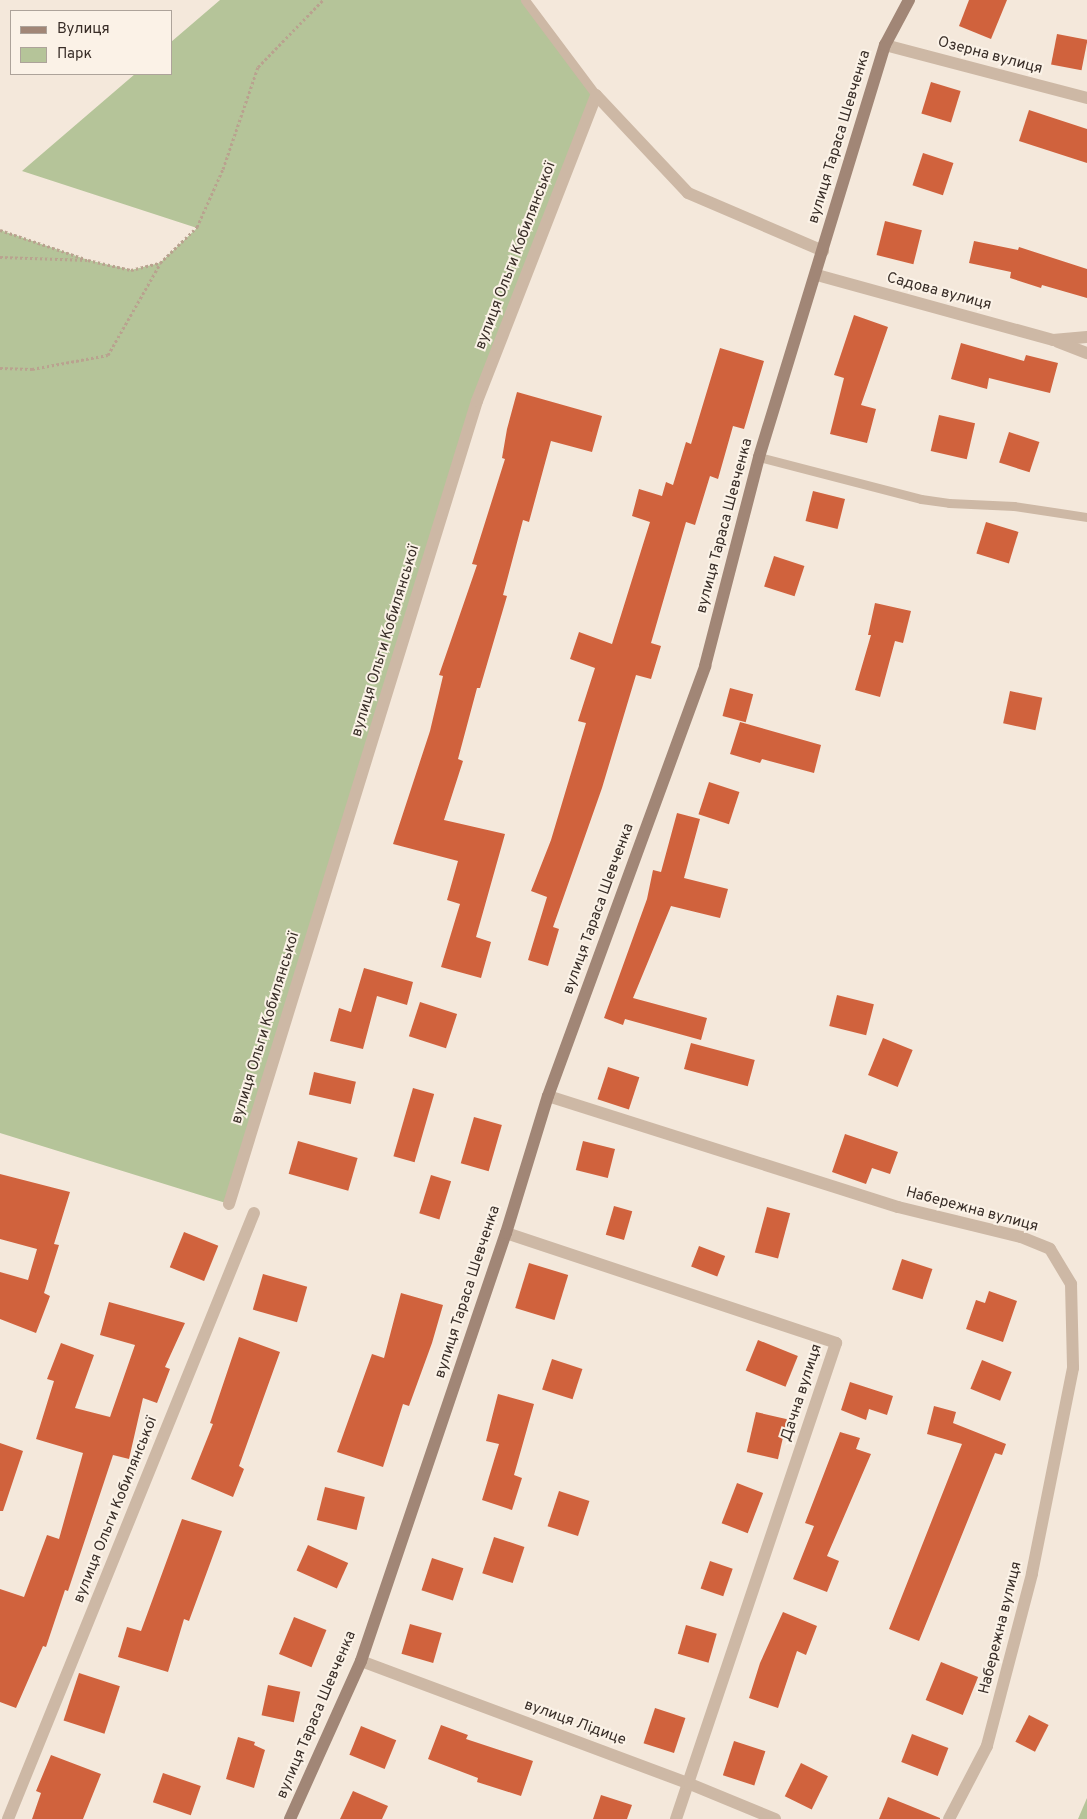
<!DOCTYPE html>
<html>
<head>
<meta charset="utf-8">
<style>
	body { margin:0 }
	#map { position:relative; width:1087px; height:1819px; overflow:hidden; background:#f4e8db; font-family:Overpass,sans-serif }
	div>[style] { position:absolute }
	[style*='--x'] { left:calc(var(--x)*1px); top:calc(var(--y)*1px); width:calc(var(--w)*1px); rotate:calc(var(--a)*1deg) }
	.green>* { inset:0; background:#b5c499 }
	.building>* { inset:0; background:#d0623d; transform-origin:0 0 }
	.path>* { height:3px; margin-top:-1.5px; transform-origin:0; background:repeating-linear-gradient(90deg,#b9a28f 0 2.5px,transparent 0 5px) }
	.lane>* { height:9px; margin:-4.5px; padding:0 4.5px; transform-origin:4.5px; border-radius:4.5px; background:#cdb8a5 }
	.street>* { height:12px; margin:-6px; padding:0 6px; transform-origin:6px; border-radius:6px; background:#cdb8a5 }
	.secondary>* { height:12px; margin:-6px; padding:0 6px; transform-origin:6px; border-radius:6px; background:#a18676 }
	span { translate:-50% -50%; white-space:nowrap; text-align:center; line-height:1.15; -webkit-text-stroke:4px #fbf2e7; paint-order:stroke }
	.street-label { font-size:15px; color:#382d27 }
	.legend { position:absolute; left:10px; top:10px; width:162px; height:65px; box-sizing:border-box; background:#fbf2e7; border:1px solid #ada39a; margin:0; padding:6px 9px; list-style:none; font-size:15px; color:#382d27 }
	.legend li { display:flex; align-items:center; gap:10px; height:25px }
	.legend b { width:25px; border:1px solid #ada39a }
</style>
</head>
<body>
<div id="map">
	<div class="green">
		<div style="clip-path:polygon(220px 0,525px 0,596px 95px,477px 401px,229px 1204px,0 1133px,0 230px,88px 260px,131px 270px,160px 263px,197px 228px,22px 171px,135px 74px,171px 74px,171px 42px)"></div>
		<div style="clip-path:polygon(1087px 1798px,1087px 1819px,1078px 1819px)"></div>
	</div>
	<div class="building">
		<div style="clip-path:polygon(969px 0,1007px 0,991px 39px,959px 26px)"></div>
		<div style="left:1057px;top:34px;width:31px;height:31px;rotate:11deg"></div>
		<div style="left:931px;top:82px;width:31px;height:33px;rotate:17deg"></div>
		<div style="clip-path:polygon(1029px 110px,1087px 129px,1087px 163px,1019px 141px)"></div>
		<div style="left:923px;top:153px;width:32px;height:34px;rotate:18deg"></div>
		<div style="left:885px;top:221px;width:38px;height:35px;rotate:14deg"></div>
		<div style="clip-path:polygon(974px 241px,1018px 250px,1019px 247px,1087px 269px,1087px 298px,1042px 285px,1041px 288px,1010px 278px,1011px 272px,969px 263px)"></div>
		<div style="clip-path:polygon(854px 315px,888px 327px,861px 405px,876px 409px,867px 443px,830px 434px,844px 378px,834px 375px)"></div>
		<div style="clip-path:polygon(961px 343px,1024px 361px,1026px 355px,1058px 363px,1050px 393px,989px 378px,987px 389px,951px 379px)"></div>
		<div style="clip-path:polygon(720px 348px,764px 361px,744px 429px,733px 426px,718px 479px,710px 476px,695px 525px,686px 522px,651px 643px,661px 646px,651px 679px,636px 675px,602px 788px,553px 927px,559px 929px,548px 966px,528px 960px,547px 897px,531px 891px,551px 840px,586px 723px,578px 721px,595px 668px,570px 659px,579px 632px,612px 644px,650px 522px,632px 516px,639px 489px,662px 496px,666px 482px,673px 485px,686px 442px,691px 444px)"></div>
		<div style="clip-path:polygon(517px 392px,602px 416px,592px 452px,551px 441px,529px 522px,523px 520px,503px 595px,507px 596px,480px 688px,477px 688px,458px 759px,463px 761px,444px 820px,505px 834px,476px 937px,491px 942px,481px 978px,441px 967px,460px 904px,447px 900px,458px 861px,393px 844px,430px 731px,443px 676px,439px 675px,477px 565px,472px 564px,505px 459px,502px 458px,507px 429px)"></div>
		<div style="left:939px;top:415px;width:37px;height:37px;rotate:13deg"></div>
		<div style="left:1009px;top:432px;width:32px;height:32px;rotate:18deg"></div>
		<div style="left:813px;top:491px;width:33px;height:31px;rotate:14deg"></div>
		<div style="left:986px;top:522px;width:34px;height:33px;rotate:17deg"></div>
		<div style="left:774px;top:556px;width:32px;height:32px;rotate:18deg"></div>
		<div style="clip-path:polygon(875px 603px,911px 611px,903px 643px,895px 641px,880px 697px,855px 690px,871px 635px,868px 635px)"></div>
		<div style="left:730px;top:688px;width:24px;height:29px;rotate:15deg"></div>
		<div style="left:1010px;top:691px;width:33px;height:33px;rotate:12deg"></div>
		<div style="clip-path:polygon(740px 722px,821px 745px,814px 773px,762px 759px,760px 763px,730px 754px)"></div>
		<div style="left:709px;top:782px;width:32px;height:34px;rotate:18deg"></div>
		<div style="clip-path:polygon(677px 813px,700px 819px,684px 878px,728px 889px,720px 918px,671px 906px,633px 998px,707px 1018px,701px 1040px,625px 1019px,623px 1025px,604px 1018px,647px 899px,653px 870px,661px 872px)"></div>
		<div style="clip-path:polygon(364px 968px,413px 982px,407px 1005px,377px 996px,363px 1049px,330px 1041px,339px 1008px,351px 1012px)"></div>
		<div style="left:837px;top:995px;width:38px;height:32px;rotate:14deg"></div>
		<div style="left:420px;top:1002px;width:39px;height:36px;rotate:18deg"></div>
		<div style="left:883px;top:1038px;width:32px;height:40px;rotate:22deg"></div>
		<div style="left:691px;top:1043px;width:66px;height:27px;rotate:15deg"></div>
		<div style="left:608px;top:1067px;width:33px;height:34px;rotate:18deg"></div>
		<div style="left:314px;top:1072px;width:43px;height:23px;rotate:13deg"></div>
		<div style="left:413px;top:1088px;width:22px;height:71px;rotate:16deg"></div>
		<div style="left:474px;top:1117px;width:29px;height:48px;rotate:16deg"></div>
		<div style="clip-path:polygon(845px 1134px,898px 1152px,890px 1174px,872px 1168px,866px 1184px,832px 1172px)"></div>
		<div style="left:298px;top:1141px;width:62px;height:34px;rotate:16deg"></div>
		<div style="left:583px;top:1141px;width:33px;height:30px;rotate:14deg"></div>
		<div style="clip-path:polygon(0 1174px,70px 1192px,54px 1244px,59px 1245px,44px 1293px,50px 1296px,36px 1333px,0 1319px,0 1272px,28px 1280px,37px 1249px,0 1239px)"></div>
		<div style="left:431px;top:1175px;width:21px;height:40px;rotate:17deg"></div>
		<div style="left:614px;top:1206px;width:19px;height:30px;rotate:16deg"></div>
		<div style="left:767px;top:1207px;width:24px;height:47px;rotate:15deg"></div>
		<div style="left:184px;top:1232px;width:37px;height:38px;rotate:22deg"></div>
		<div style="left:699px;top:1246px;width:28px;height:22px;rotate:21deg"></div>
		<div style="left:902px;top:1259px;width:32px;height:32px;rotate:18deg"></div>
		<div style="left:529px;top:1263px;width:41px;height:47px;rotate:17deg"></div>
		<div style="left:263px;top:1274px;width:46px;height:37px;rotate:16deg"></div>
		<div style="clip-path:polygon(989px 1291px,1017px 1301px,1003px 1342px,966px 1329px,976px 1300px,985px 1303px)"></div>
		<div style="clip-path:polygon(401px 1293px,443px 1305px,432px 1343px,409px 1406px,403px 1404px,383px 1467px,337px 1452px,372px 1354px,384px 1358px)"></div>
		<div style="clip-path:polygon(109px 1302px,185px 1323px,165px 1367px,170px 1369px,157px 1403px,143px 1398px,129px 1459px,113px 1455px,68px 1591px,65px 1590px,46px 1647px,43px 1646px,16px 1708px,0 1702px,0 1589px,24px 1597px,47px 1535px,59px 1539px,83px 1453px,36px 1439px,54px 1381px,47px 1379px,61px 1343px,94px 1355px,75px 1408px,110px 1417px,135px 1345px,100px 1335px)"></div>
		<div style="clip-path:polygon(239px 1337px,280px 1352px,239px 1466px,244px 1469px,233px 1497px,191px 1479px,213px 1424px,210px 1423px)"></div>
		<div style="left:758px;top:1340px;width:43px;height:33px;rotate:22deg"></div>
		<div style="left:552px;top:1359px;width:32px;height:32px;rotate:18deg"></div>
		<div style="left:982px;top:1360px;width:32px;height:31px;rotate:22deg"></div>
		<div style="clip-path:polygon(850px 1382px,893px 1396px,887px 1415px,869px 1409px,866px 1420px,841px 1410px)"></div>
		<div style="clip-path:polygon(498px 1394px,534px 1404px,514px 1475px,522px 1478px,512px 1510px,482px 1500px,499px 1444px,486px 1441px)"></div>
		<div style="clip-path:polygon(934px 1406px,956px 1412px,953px 1423px,1006px 1444px,1002px 1455px,995px 1453px,919px 1641px,889px 1629px,962px 1444px,927px 1434px)"></div>
		<div style="left:756px;top:1412px;width:32px;height:41px;rotate:13deg"></div>
		<div style="clip-path:polygon(840px 1432px,860px 1438px,856px 1449px,871px 1454px,827px 1556px,839px 1561px,827px 1592px,793px 1579px,814px 1526px,805px 1523px)"></div>
		<div style="clip-path:polygon(0 1443px,23px 1451px,3px 1511px,0 1511px)"></div>
		<div style="left:737px;top:1483px;width:28px;height:43px;rotate:21deg"></div>
		<div style="left:325px;top:1487px;width:41px;height:34px;rotate:14deg"></div>
		<div style="left:559px;top:1491px;width:32px;height:37px;rotate:18deg"></div>
		<div style="clip-path:polygon(182px 1519px,222px 1531px,189px 1621px,184px 1619px,168px 1672px,118px 1657px,127px 1627px,141px 1631px)"></div>
		<div style="left:494px;top:1537px;width:32px;height:38px;rotate:18deg"></div>
		<div style="left:308px;top:1545px;width:44px;height:28px;rotate:24deg"></div>
		<div style="left:432px;top:1558px;width:33px;height:34px;rotate:18deg"></div>
		<div style="left:710px;top:1561px;width:24px;height:29px;rotate:19deg"></div>
		<div style="clip-path:polygon(783px 1612px,817px 1626px,806px 1655px,797px 1651px,778px 1708px,749px 1698px,760px 1663px)"></div>
		<div style="left:294px;top:1617px;width:35px;height:40px;rotate:22deg"></div>
		<div style="left:410px;top:1624px;width:33px;height:31px;rotate:16deg"></div>
		<div style="left:686px;top:1625px;width:32px;height:30px;rotate:16deg"></div>
		<div style="left:941px;top:1662px;width:40px;height:41px;rotate:22deg"></div>
		<div style="left:79px;top:1673px;width:43px;height:50px;rotate:18deg"></div>
		<div style="left:268px;top:1685px;width:33px;height:31px;rotate:12deg"></div>
		<div style="left:655px;top:1708px;width:32px;height:37px;rotate:18deg"></div>
		<div style="left:1029px;top:1715px;width:22px;height:30px;rotate:27deg"></div>
		<div style="clip-path:polygon(441px 1725px,468px 1735px,466px 1739px,533px 1761px,521px 1796px,477px 1782px,478px 1778px,428px 1759px)"></div>
		<div style="left:361px;top:1726px;width:38px;height:31px;rotate:22deg"></div>
		<div style="left:912px;top:1734px;width:39px;height:30px;rotate:21deg"></div>
		<div style="clip-path:polygon(238px 1737px,255px 1742px,254px 1745px,265px 1750px,254px 1788px,226px 1779px)"></div>
		<div style="left:734px;top:1741px;width:33px;height:36px;rotate:18deg"></div>
		<div style="clip-path:polygon(51px 1755px,101px 1774px,83px 1819px,32px 1819px,41px 1793px,36px 1791px)"></div>
		<div style="left:801px;top:1763px;width:30px;height:37px;rotate:26deg"></div>
		<div style="left:163px;top:1773px;width:40px;height:31px;rotate:19deg"></div>
		<div style="clip-path:polygon(353px 1791px,388px 1806px,382px 1819px,340px 1819px)"></div>
		<div style="clip-path:polygon(601px 1795px,632px 1805px,627px 1819px,593px 1819px)"></div>
		<div style="clip-path:polygon(888px 1797px,940px 1818px,940px 1819px,879px 1819px)"></div>
	</div>
	<div class="path">
		<div style="--x:0;--y:230;--w:90;--a:18.8"></div>
		<div style="--x:0;--y:257;--w:88;--a:2"></div>
		<div style="--x:88;--y:260;--w:44;--a:13.1"></div>
		<div style="--x:131;--y:270;--w:30;--a:-14"></div>
		<div style="--x:160;--y:263;--w:52;--a:-44.2"></div>
		<div style="--x:197;--y:227;--w:64;--a:-65.9"></div>
		<div style="--x:223;--y:169;--w:108;--a:-71.1"></div>
		<div style="--x:258;--y:67;--w:93;--a:-45.9"></div>
		<div style="--x:0;--y:368;--w:32;--a:2"></div>
		<div style="--x:32;--y:369;--w:77;--a:-10.4"></div>
		<div style="--x:108;--y:355;--w:105;--a:-60.3"></div>
	</div>
	<div class="lane">
		<div style="--x:525;--y:0;--w:119;--a:53.2"></div>
		<div style="--x:759;--y:457;--w:167;--a:14.5"></div>
		<div style="--x:921;--y:499;--w:28;--a:8"></div>
		<div style="--x:949;--y:503;--w:65;--a:2.6"></div>
		<div style="--x:1014;--y:506;--w:74;--a:8.6"></div>
	</div>
	<div class="street">
		<div style="--x:885;--y:45;--w:209;--a:14.7"></div>
		<div style="--x:817;--y:275;--w:245;--a:15.4"></div>
		<div style="--x:1053;--y:340;--w:34;--a:-5"></div>
		<div style="--x:1058;--y:342;--w:31;--a:21"></div>
		<div style="--x:548;--y:1096;--w:367;--a:17.6"></div>
		<div style="--x:898;--y:1207;--w:127;--a:13.7"></div>
		<div style="--x:1021;--y:1237;--w:31;--a:22"></div>
		<div style="--x:1050;--y:1249;--w:41;--a:59"></div>
		<div style="--x:1071;--y:1284;--w:84;--a:88.6"></div>
		<div style="--x:1073;--y:1368;--w:210;--a:101.3"></div>
		<div style="--x:1032;--y:1574;--w:178;--a:104.7"></div>
		<div style="--x:987;--y:1746;--w:82;--a:117.5"></div>
		<div style="--x:229;--y:1204;--w:840;--a:-72.84"></div>
		<div style="--x:477;--y:401;--w:328;--a:-68.7"></div>
		<div style="--x:596;--y:95;--w:134;--a:46.8"></div>
		<div style="--x:688;--y:193;--w:147;--a:23.2"></div>
		<div style="--x:506;--y:1233;--w:348;--a:18.4"></div>
		<div style="--x:836;--y:1343;--w:502;--a:108.58"></div>
		<div style="--x:361;--y:1661;--w:351;--a:20.5"></div>
		<div style="--x:690;--y:1784;--w:92;--a:22.4"></div>
		<div style="--x:8;--y:1819;--w:654;--a:-67.91"></div>
	</div>
	<div class="secondary">
		<div style="--x:290;--y:1819;--w:173;--a:-65.8"></div>
		<div style="--x:361;--y:1661;--w:452;--a:-71.3"></div>
		<div style="--x:506;--y:1233;--w:143;--a:-73"></div>
		<div style="--x:548;--y:1096;--w:458;--a:-69.9"></div>
		<div style="--x:705;--y:666;--w:216;--a:-75.5"></div>
		<div style="--x:759;--y:457;--w:431;--a:-73"></div>
		<div style="--x:885;--y:45;--w:51;--a:-61.9"></div>
	</div>
	<div class="street-label">
		<span style="left:990px;top:56px;rotate:15deg">Озерна вулиця</span>
		<span style="left:840px;top:137px;rotate:-73deg">вулиця Тараса Шевченка</span>
		<span style="left:516px;top:256px;rotate:-69deg">вулиця Ольги Кобилянської</span>
		<span style="left:939px;top:292px;rotate:15deg">Садова вулиця</span>
		<span style="left:725px;top:526px;rotate:-75deg">вулиця Тараса Шевченка</span>
		<span style="left:386px;top:641px;rotate:-73deg">вулиця Ольги Кобилянської</span>
		<span style="left:599px;top:909px;rotate:-70deg">вулиця Тараса Шевченка</span>
		<span style="left:266px;top:1028px;rotate:-73deg">вулиця Ольги Кобилянської</span>
		<span style="left:972px;top:1210px;rotate:15deg">Набережна вулиця</span>
		<span style="left:468px;top:1292px;rotate:-72deg">вулиця Тараса Шевченка</span>
		<span style="left:802px;top:1393px;rotate:-72deg">Дачна вулиця</span>
		<span style="left:116px;top:1510px;rotate:-68deg">вулиця Ольги Кобилянської</span>
		<span style="left:1001px;top:1628px;rotate:-76deg">Набережна вулиця</span>
		<span style="left:317px;top:1715px;rotate:-67deg">вулиця Тараса Шевченка</span>
		<span style="left:575px;top:1723px;rotate:20deg">вулиця Лідице</span>
	</div>
	<ul class="legend">
	<li><b style="height:6px;background:#a18676"></b>Вулиця</li>
	<li><b style="height:14px;background:#b5c499"></b>Парк</li>
	</ul>
</div>
</body>
</html>
